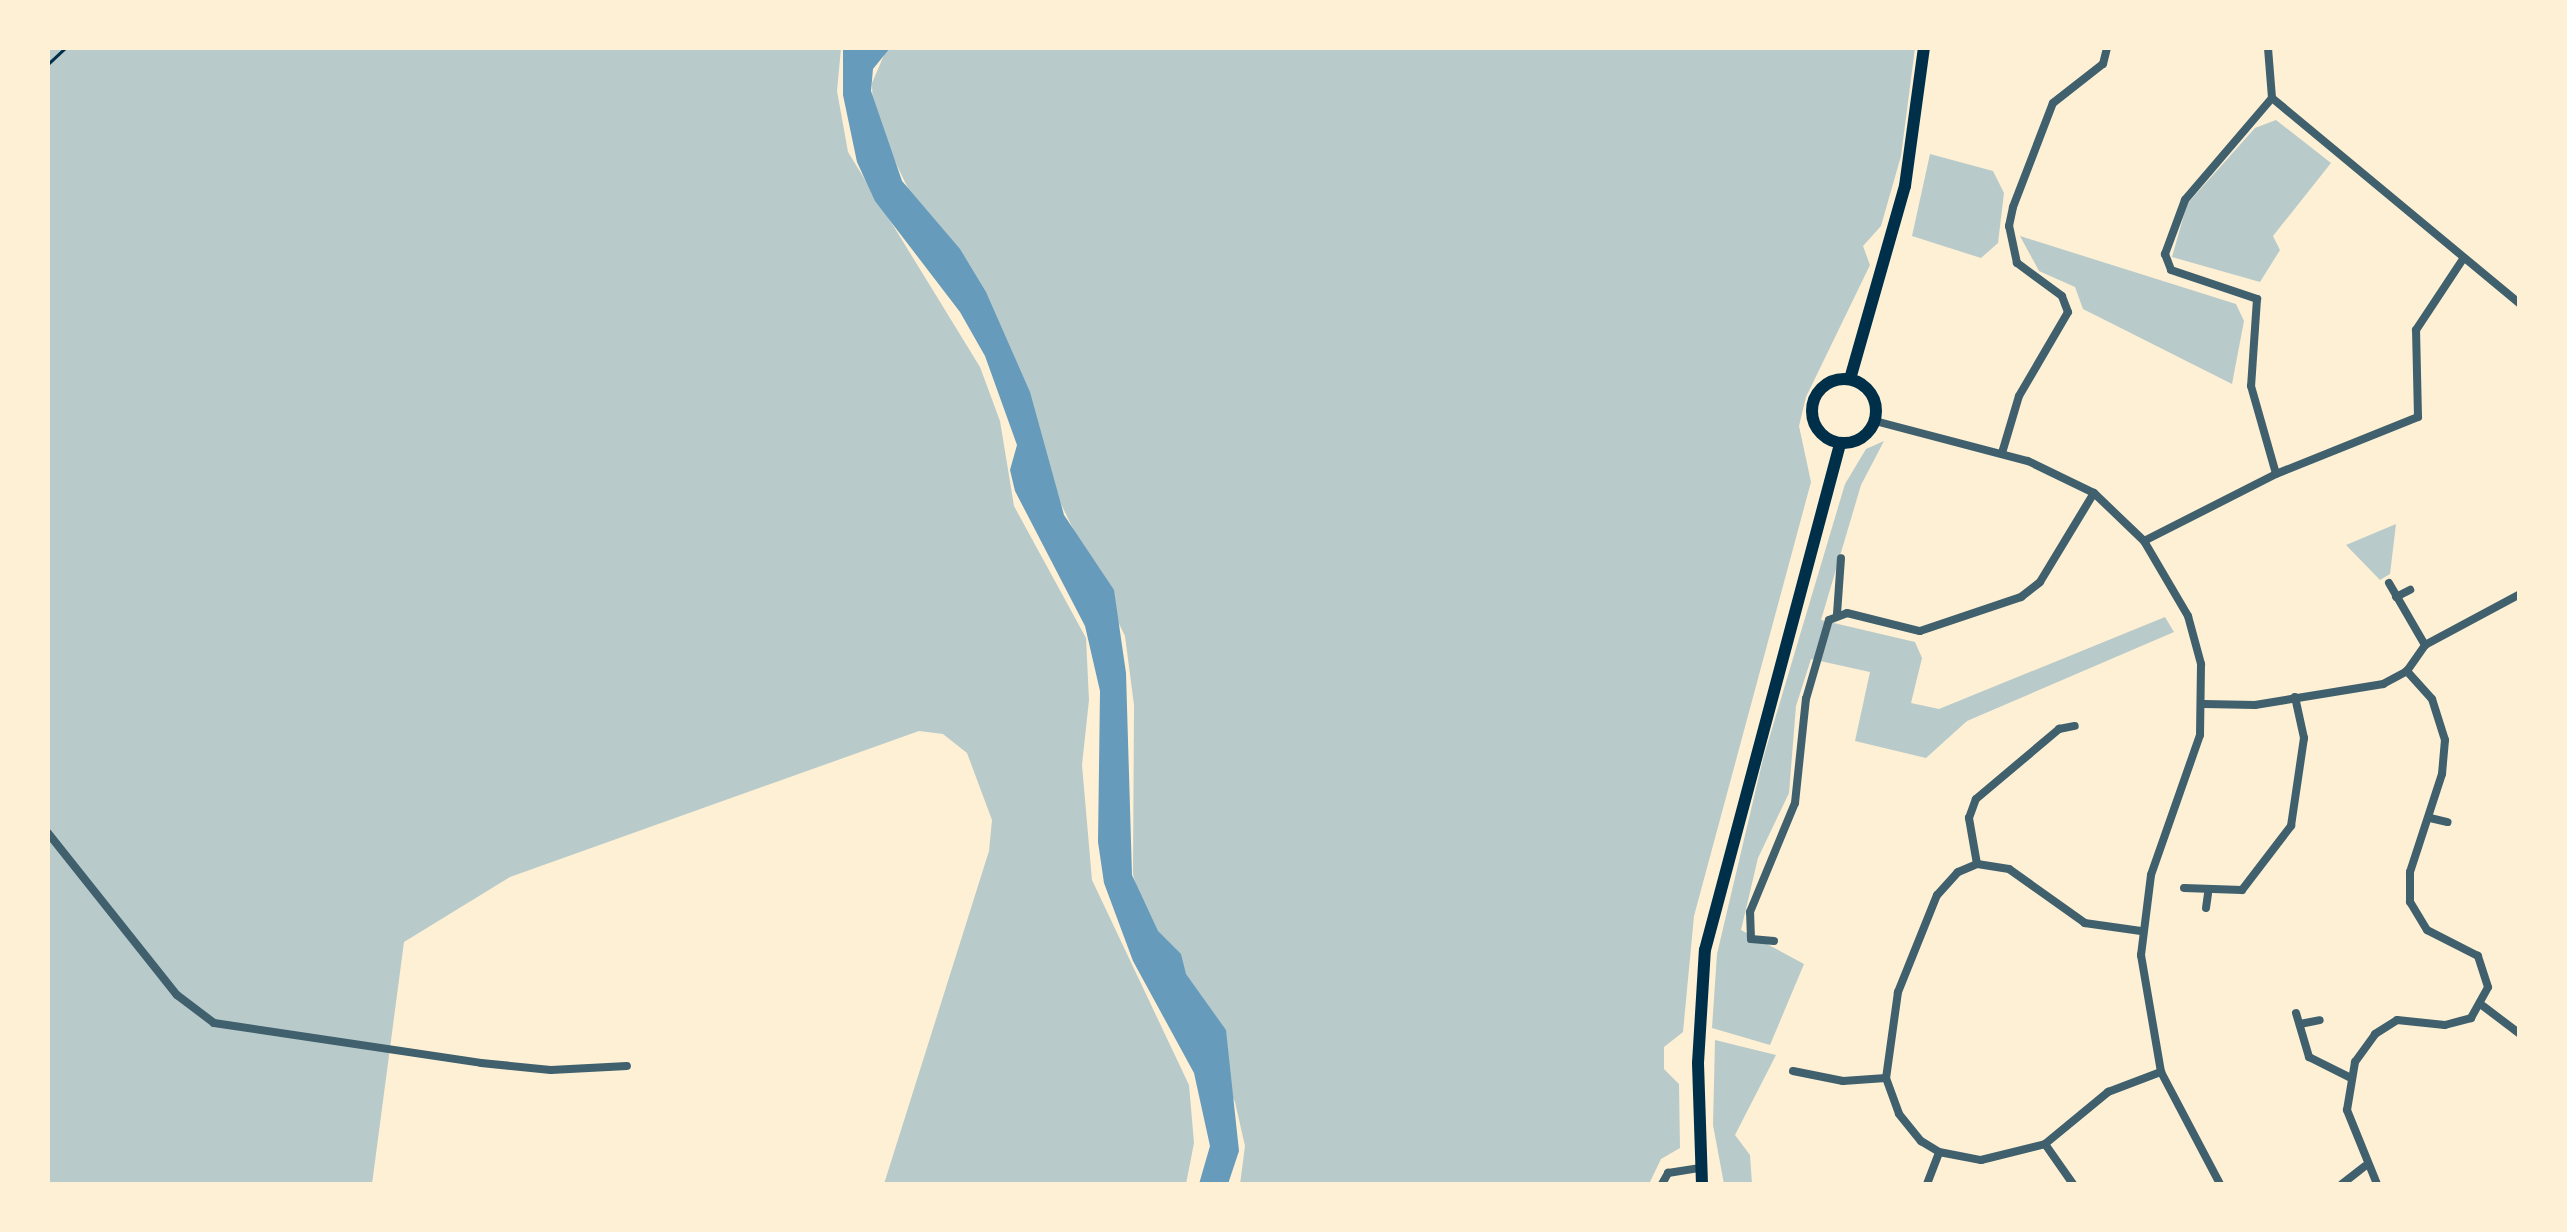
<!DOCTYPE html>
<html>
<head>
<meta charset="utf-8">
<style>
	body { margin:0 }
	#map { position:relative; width:2567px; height:1232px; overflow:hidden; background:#fdf0d5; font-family:Montserrat,sans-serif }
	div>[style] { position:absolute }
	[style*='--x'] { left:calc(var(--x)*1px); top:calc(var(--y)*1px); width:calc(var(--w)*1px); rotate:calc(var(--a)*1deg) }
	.green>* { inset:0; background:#b9caca }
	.water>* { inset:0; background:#669bbc }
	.path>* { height:2.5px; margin:-1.25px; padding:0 1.25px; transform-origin:1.25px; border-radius:1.25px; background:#003049 }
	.minor>* { height:8px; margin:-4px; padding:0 4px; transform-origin:4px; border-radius:4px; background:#3f606c }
	.primary>* { height:12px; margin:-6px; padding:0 6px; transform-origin:6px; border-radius:6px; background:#003049 }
	.primary>.ring { margin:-6px; padding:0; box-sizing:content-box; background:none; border:12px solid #003049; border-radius:50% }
	span { translate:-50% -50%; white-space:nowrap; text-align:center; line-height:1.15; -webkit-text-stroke:9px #fdf0d5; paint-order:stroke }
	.frame { position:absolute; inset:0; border:50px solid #fdf0d5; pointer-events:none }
</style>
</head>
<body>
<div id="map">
	<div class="green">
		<div style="clip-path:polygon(48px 48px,841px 48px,837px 91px,848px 152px,980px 367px,1000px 421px,1014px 506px,1086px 638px,1089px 700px,1082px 765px,1092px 880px,1189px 1085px,1194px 1143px,1186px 1184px,884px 1184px,989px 851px,992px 820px,967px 753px,943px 734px,919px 731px,510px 877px,404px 942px,372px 1184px,48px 1184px)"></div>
		<div style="clip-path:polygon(887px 48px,1915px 48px,1901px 156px,1881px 226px,1863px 246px,1870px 265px,1806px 397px,1799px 426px,1811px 482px,1694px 916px,1683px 1032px,1664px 1047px,1664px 1069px,1679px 1084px,1680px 1148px,1661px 1159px,1649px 1184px,1240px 1184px,1245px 1146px,1235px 1102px,1142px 908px,1133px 874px,1134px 705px,1125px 636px,873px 116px,872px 83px)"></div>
		<div style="clip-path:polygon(2276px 120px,2331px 163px,2273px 236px,2280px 250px,2260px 282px,2172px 257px,2187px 204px,2255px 128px)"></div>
		<div style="clip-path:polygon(1930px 154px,1993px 171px,2004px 193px,1998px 243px,1981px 258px,1912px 236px)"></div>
		<div style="clip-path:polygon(2020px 236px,2236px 304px,2244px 321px,2232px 384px,2083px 309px,2075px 287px,2039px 271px)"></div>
		<div style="clip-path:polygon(1884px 441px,1861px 485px,1821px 620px,1915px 642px,1922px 658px,1911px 703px,1939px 709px,2165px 617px,2174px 632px,1967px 721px,1926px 758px,1855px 741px,1870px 672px,1811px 659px,1796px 706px,1789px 793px,1758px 858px,1741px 930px,1804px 964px,1770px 1045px,1712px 1028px,1717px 954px,1763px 759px,1845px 484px,1866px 449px)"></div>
		<div style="clip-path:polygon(2396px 524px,2390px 574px,2380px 580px,2346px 545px)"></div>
		<div style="clip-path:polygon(1715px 1040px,1776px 1055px,1735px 1135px,1750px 1155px,1752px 1184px,1724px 1184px,1713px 1125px)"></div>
	</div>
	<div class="water">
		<div style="clip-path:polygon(843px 48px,890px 48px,873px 69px,871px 91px,902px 181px,960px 249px,986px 292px,1030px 392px,1064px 515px,1114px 590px,1126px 673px,1132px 875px,1158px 931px,1181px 954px,1186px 974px,1226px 1030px,1239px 1151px,1228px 1184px,1199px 1184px,1210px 1146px,1194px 1073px,1133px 961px,1104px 883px,1098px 842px,1100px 691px,1085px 626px,1015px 491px,1010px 470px,1017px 445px,985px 356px,960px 312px,875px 201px,857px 162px,843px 95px)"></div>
	</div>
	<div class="path">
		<div style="--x:48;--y:64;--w:23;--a:-43"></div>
	</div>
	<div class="minor">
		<div style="--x:2268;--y:48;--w:50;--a:85.4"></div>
		<div style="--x:2272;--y:98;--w:322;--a:39.7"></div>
		<div style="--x:2272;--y:98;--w:134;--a:130.5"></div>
		<div style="--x:2185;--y:200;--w:58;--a:110.3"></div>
		<div style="--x:2165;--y:254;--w:17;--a:69"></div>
		<div style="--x:2171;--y:270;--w:91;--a:18.6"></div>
		<div style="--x:2257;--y:299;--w:87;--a:93.9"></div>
		<div style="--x:2251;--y:386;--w:91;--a:74.1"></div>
		<div style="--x:1875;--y:421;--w:158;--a:14.7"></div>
		<div style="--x:2028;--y:461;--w:73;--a:25.9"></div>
		<div style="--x:2094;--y:493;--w:69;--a:43.8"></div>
		<div style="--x:2144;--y:541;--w:87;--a:59.6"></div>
		<div style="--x:2188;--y:616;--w:50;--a:74.8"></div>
		<div style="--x:2201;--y:664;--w:71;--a:90.8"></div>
		<div style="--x:2200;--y:735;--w:148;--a:109.3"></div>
		<div style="--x:2151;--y:875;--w:81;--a:97.1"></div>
		<div style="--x:2141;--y:955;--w:119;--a:80.3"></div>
		<div style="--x:2161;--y:1072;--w:127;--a:62.2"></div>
		<div style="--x:2002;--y:453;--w:59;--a:-73.4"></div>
		<div style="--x:2019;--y:396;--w:97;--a:-59.7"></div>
		<div style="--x:2068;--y:312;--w:17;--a:-111"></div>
		<div style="--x:2062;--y:296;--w:56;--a:-143.7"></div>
		<div style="--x:2017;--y:263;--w:38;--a:-102"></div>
		<div style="--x:2009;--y:226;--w:19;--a:-78"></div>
		<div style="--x:2013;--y:207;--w:111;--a:-69"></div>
		<div style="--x:2053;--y:103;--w:63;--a:-38"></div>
		<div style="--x:2103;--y:64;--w:16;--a:-76"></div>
		<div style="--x:2144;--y:541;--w:148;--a:-26.9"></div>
		<div style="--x:2276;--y:474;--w:153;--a:-21.9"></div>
		<div style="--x:2418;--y:417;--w:87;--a:-91.3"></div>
		<div style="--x:2416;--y:330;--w:85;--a:-56.5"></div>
		<div style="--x:2389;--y:583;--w:72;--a:59.9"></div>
		<div style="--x:2396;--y:597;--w:16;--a:-27"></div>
		<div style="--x:1837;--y:614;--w:56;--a:-85.9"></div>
		<div style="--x:2204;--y:704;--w:51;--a:1.1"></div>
		<div style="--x:2255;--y:705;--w:130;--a:-9.3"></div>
		<div style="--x:2383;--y:684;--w:27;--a:-28"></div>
		<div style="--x:2407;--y:671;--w:32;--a:-55"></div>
		<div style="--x:2425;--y:645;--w:108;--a:-28.2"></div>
		<div style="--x:2430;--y:818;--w:18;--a:13"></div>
		<div style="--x:48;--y:833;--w:207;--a:51.5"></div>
		<div style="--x:177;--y:995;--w:46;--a:37.1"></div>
		<div style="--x:214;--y:1023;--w:270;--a:8.5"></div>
		<div style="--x:481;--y:1063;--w:70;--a:5.7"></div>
		<div style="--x:551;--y:1070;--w:76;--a:-3"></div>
		<div style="--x:1977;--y:864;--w:47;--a:-99.9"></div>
		<div style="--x:1969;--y:818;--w:20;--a:-70"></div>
		<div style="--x:1976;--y:799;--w:109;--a:-40.1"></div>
		<div style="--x:2059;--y:729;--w:16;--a:-11"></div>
		<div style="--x:2184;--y:888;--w:58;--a:2"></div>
		<div style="--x:2242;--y:890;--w:81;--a:-52.6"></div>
		<div style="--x:2291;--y:826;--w:89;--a:-81.6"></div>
		<div style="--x:2304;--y:738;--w:42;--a:-102.4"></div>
		<div style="--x:2206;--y:908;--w:15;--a:-82"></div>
		<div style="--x:2141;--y:931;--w:57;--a:-171.9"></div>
		<div style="--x:2085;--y:923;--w:93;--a:-144.6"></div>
		<div style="--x:2009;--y:869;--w:32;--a:-171"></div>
		<div style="--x:1977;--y:864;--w:21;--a:157"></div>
		<div style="--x:1958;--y:872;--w:31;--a:132"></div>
		<div style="--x:1937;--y:895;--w:105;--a:111.9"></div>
		<div style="--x:1898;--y:992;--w:87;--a:97.9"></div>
		<div style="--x:1886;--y:1078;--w:38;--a:70"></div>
		<div style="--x:1899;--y:1114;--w:35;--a:51"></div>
		<div style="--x:1921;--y:1141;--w:21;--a:31"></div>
		<div style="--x:1939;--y:1152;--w:43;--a:10.8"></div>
		<div style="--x:1981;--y:1160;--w:66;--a:-14"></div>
		<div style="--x:2045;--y:1144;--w:82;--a:-39.5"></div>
		<div style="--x:2108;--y:1092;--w:57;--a:-20.7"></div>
		<div style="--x:1774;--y:941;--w:23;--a:-175"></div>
		<div style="--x:1751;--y:939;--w:27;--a:-92"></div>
		<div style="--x:1750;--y:912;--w:118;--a:-67.6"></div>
		<div style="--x:1795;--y:803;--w:105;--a:-84"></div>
		<div style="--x:1806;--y:699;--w:82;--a:-73.8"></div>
		<div style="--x:1829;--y:620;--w:19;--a:-21"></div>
		<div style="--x:1847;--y:613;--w:75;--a:13.9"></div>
		<div style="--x:1920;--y:631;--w:107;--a:-18.6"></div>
		<div style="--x:2021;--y:597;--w:24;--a:-38"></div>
		<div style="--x:2040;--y:582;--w:104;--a:-58.8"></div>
		<div style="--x:2483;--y:1006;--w:46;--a:37.1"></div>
		<div style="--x:2296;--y:1013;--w:46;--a:73.5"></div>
		<div style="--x:2309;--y:1057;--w:45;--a:26.6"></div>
		<div style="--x:2300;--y:1024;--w:20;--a:-11"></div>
		<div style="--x:1793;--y:1071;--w:51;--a:11.3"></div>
		<div style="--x:1843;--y:1081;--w:43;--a:-4"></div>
		<div style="--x:2045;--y:1144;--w:49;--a:55"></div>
		<div style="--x:1662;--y:1184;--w:13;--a:-61"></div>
		<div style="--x:1668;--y:1173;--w:31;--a:-9"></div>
		<div style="--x:1927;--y:1184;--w:34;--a:-69"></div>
		<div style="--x:2342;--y:1184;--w:29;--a:-38"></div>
		<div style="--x:2377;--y:1184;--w:80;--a:-112.1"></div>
		<div style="--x:2347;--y:1110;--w:49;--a:-80.5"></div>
		<div style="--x:2355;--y:1062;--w:34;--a:-54"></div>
		<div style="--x:2375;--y:1034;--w:26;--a:-32"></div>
		<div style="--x:2397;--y:1020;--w:48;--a:5.9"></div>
		<div style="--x:2445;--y:1025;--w:27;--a:-15"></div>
		<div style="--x:2471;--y:1018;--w:35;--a:-61"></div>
		<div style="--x:2488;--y:987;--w:33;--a:-108"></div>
		<div style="--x:2478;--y:956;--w:57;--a:-153"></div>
		<div style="--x:2427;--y:930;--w:33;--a:-121"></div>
		<div style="--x:2410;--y:902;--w:30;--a:-90"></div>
		<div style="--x:2410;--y:872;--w:103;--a:-71.9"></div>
		<div style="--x:2442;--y:774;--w:34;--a:-85"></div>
		<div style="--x:2445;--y:740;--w:43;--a:-107.6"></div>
		<div style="--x:2432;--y:699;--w:38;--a:-132"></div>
	</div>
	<div class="primary">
		<div class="ring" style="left:1812px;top:379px;width:52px;height:52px"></div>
		<div style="--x:1850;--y:379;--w:201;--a:-74.1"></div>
		<div style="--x:1905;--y:186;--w:139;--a:-82.2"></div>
		<div style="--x:1702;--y:1184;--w:121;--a:-91.9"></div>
		<div style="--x:1698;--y:1063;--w:113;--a:-86.5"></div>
		<div style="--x:1705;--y:950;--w:524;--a:-75.06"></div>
	</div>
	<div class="frame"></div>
</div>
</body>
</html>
